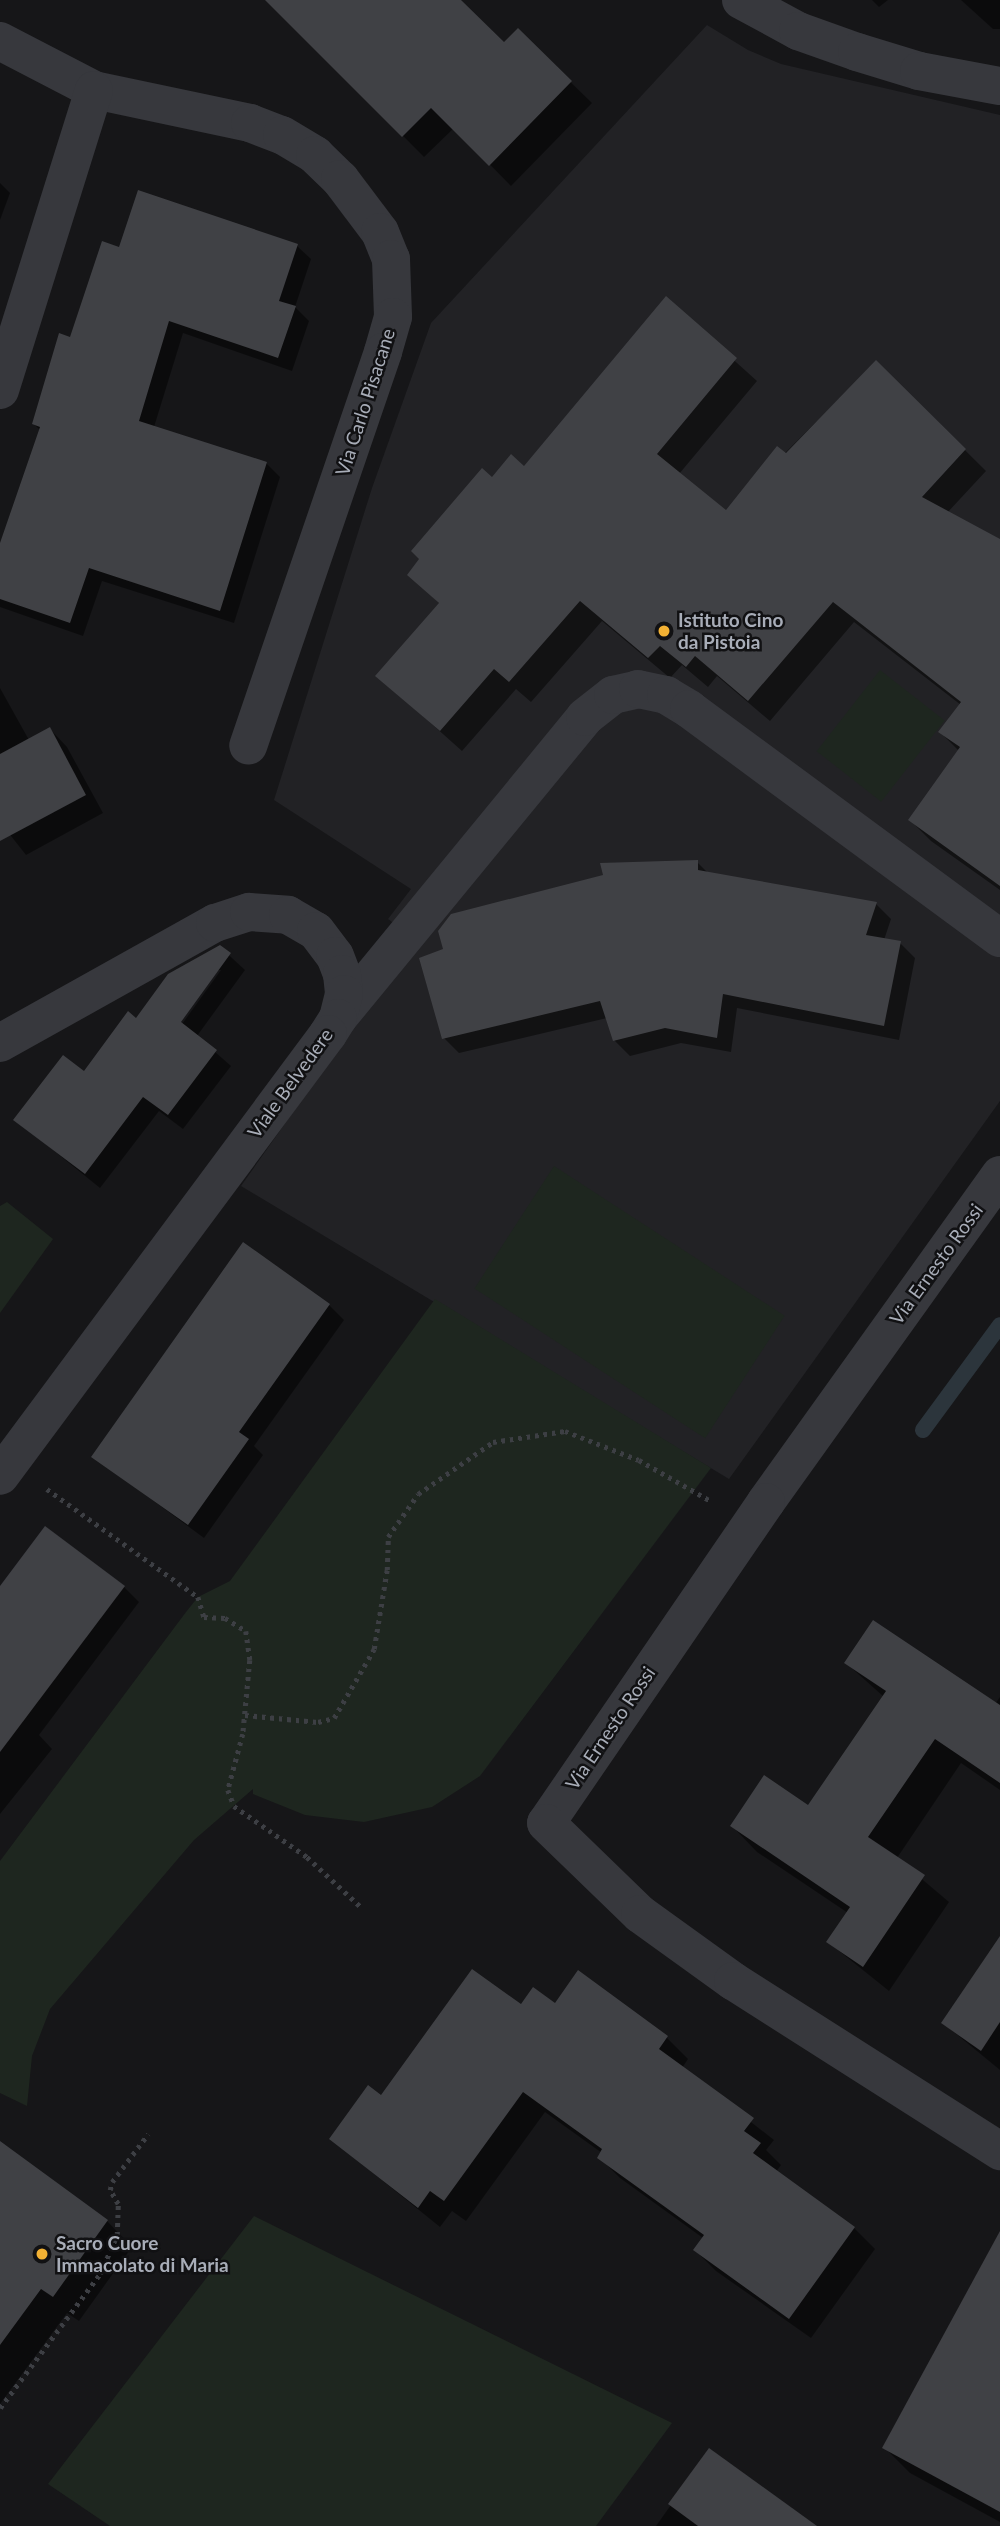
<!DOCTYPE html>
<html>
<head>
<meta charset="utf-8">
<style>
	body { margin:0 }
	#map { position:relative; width:1000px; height:2526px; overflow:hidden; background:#161618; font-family:Lato,sans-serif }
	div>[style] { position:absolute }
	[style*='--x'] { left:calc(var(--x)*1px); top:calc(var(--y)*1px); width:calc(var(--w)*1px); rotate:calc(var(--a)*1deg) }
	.built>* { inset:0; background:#222225 }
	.green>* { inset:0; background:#1e261f; transform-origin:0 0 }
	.shadow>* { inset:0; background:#0007 }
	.stream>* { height:16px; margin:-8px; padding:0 8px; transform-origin:8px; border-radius:8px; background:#2c353c }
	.building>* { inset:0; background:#404145 }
	.path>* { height:4.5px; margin-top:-2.25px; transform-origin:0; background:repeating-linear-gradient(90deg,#3d3f44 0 3.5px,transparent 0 8.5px) }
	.minor>* { height:38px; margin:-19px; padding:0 19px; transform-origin:19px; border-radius:19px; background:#37383d }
	.dots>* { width:19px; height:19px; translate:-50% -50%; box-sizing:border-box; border:4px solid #111113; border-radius:50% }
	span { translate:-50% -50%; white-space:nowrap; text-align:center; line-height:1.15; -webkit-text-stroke:5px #111113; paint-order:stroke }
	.street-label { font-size:19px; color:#a8adb8 }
	.poi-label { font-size:19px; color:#a8adb8; font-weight:700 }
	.left { translate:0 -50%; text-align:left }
</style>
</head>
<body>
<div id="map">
	<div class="built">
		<div style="clip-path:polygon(707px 25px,748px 50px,781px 64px,1000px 115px,1000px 1101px,729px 1479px,241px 1186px,415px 939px,388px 919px,411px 889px,274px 800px,372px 488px,431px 323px)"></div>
	</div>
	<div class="green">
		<div style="left:880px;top:670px;width:82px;height:103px;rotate:38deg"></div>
		<div style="left:554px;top:1166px;width:275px;height:146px;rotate:33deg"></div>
		<div style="clip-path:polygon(7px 1202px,53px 1239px,0 1313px,0 1206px)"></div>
		<div style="clip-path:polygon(435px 1299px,711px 1468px,480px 1776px,432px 1807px,364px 1822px,305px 1815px,253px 1794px,253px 1789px,194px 1840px,50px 2009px,32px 2056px,27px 2106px,0 2093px,0 1861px,186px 1612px,198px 1597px,230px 1581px)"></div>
		<div style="clip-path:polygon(254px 2216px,672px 2423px,596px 2526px,110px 2526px,48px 2484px)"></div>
	</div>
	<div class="shadow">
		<div style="clip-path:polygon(281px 0,458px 0,504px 45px,518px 31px,592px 103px,511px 186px,454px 128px,424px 157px,275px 7px)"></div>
		<div style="clip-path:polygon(872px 0,888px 0,879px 7px)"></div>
		<div style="clip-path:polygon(961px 0,1000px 0,1000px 29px,993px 29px)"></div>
		<div style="clip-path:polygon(0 183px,10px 193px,0 220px)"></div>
		<div style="clip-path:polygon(297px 246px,311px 259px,295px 307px,309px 321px,292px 371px,183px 333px,154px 427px,266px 463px,280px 477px,234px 623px,102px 581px,83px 636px,0 607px,0 548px,40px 430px,34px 424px,71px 339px,120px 250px)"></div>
		<div style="clip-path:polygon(666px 299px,757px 381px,679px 474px,726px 512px,876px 362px,986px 471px,947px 513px,1000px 543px,1000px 890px,931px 841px,910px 820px,959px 751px,940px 732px,961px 705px,854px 622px,770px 721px,717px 676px,708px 687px,682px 665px,670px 678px,602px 621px,531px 702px,516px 689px,462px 751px,378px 676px,440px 604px,410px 575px,492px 479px,524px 468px)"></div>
		<div style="clip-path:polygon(0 688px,29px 740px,50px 729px,67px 747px,103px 813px,26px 855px,0 822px)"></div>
		<div style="clip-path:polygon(697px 862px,709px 874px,876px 904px,891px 919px,884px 940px,900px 943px,915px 958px,899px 1040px,737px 1008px,731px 1052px,681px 1043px,630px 1056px,615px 1041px,607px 1018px,459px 1053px,444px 1038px)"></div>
		<div style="clip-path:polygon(evenodd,220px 947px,245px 970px,197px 1036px,231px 1066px,183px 1129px,159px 1111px,100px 1188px,16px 1120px,84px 1073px,220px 947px,217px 970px,221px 970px,177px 1031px,175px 1028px,217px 970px)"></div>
		<div style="clip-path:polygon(329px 1305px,344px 1320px,254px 1446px,263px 1455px,204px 1538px,94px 1457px)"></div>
		<div style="clip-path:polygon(124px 1587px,139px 1602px,39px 1735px,52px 1749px,0 1814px,0 1589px)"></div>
		<div style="clip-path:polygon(846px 1663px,995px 1704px,1000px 1697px,1000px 1790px,961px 1763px,897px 1858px,949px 1902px,889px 1991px,828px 1942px,848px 1913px,757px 1852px,732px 1826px,809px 1808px,884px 1697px)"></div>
		<div style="clip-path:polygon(1000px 1939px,1000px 2070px,943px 2023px)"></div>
		<div style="clip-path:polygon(578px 1973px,667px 2038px,688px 2059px,682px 2068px,774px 2140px,766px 2150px,781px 2165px,776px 2172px,854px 2228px,875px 2249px,811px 2338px,716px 2271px,695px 2250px,703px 2238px,620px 2178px,599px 2157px,602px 2153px,545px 2112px,466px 2221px,452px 2211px,440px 2227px,331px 2139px,382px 2098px,521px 2006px,555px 2005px)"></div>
		<div style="clip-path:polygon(0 2143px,107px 2221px,132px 2247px,79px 2321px,67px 2313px,0 2404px)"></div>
		<div style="clip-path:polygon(1000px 2255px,1000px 2522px,910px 2473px,884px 2447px)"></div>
		<div style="clip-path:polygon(710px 2450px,806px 2526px,656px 2526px)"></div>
	</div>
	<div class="stream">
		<div style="--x:923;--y:1430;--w:130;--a:-53.7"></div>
	</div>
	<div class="building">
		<div style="clip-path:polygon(265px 0,461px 0,504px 42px,518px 28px,572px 81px,489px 166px,431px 108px,402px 137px)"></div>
		<div style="clip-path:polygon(138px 190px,298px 244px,279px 301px,296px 306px,278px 358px,169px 321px,139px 421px,267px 462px,220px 611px,89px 568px,70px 623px,0 599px,0 543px,40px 427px,32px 424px,59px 333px,70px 337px,102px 241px,119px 247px)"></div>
		<div style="clip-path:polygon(666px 296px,737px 358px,657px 454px,726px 510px,777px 446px,786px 453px,876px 360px,966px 449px,922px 497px,1000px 539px,1000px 886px,908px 820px,960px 747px,938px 732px,961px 702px,833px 602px,748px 701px,695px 656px,686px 667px,660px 646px,648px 658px,580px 601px,509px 682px,494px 669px,440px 731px,375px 676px,439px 603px,407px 575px,419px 559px,411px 551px,482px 468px,492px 477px,511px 454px,524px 466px)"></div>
		<div style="clip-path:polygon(50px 727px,86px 795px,0 841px,0 754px)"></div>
		<div style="clip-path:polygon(698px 860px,698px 870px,877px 902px,866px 935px,901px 941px,884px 1026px,723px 994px,717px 1038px,665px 1028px,613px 1041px,600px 1001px,442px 1039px,419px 958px,443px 949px,438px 931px,451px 914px,603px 875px,600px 863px)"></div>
		<div style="clip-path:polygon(220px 945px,231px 953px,181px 1022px,217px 1050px,168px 1115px,143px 1097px,85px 1174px,13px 1120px,63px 1055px,84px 1071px,128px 1011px,136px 1018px,168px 974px)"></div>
		<div style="clip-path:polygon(243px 1242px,330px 1304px,239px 1432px,249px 1439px,188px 1525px,91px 1457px)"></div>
		<div style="clip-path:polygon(45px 1526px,125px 1586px,0 1752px,0 1586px)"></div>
		<div style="clip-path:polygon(873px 1620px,1000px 1705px,1000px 1783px,935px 1739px,868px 1837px,925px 1875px,863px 1967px,826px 1942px,850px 1907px,730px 1826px,764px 1775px,808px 1805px,886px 1691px,844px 1663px)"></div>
		<div style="clip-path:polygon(1000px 1936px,1000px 2022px,981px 2051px,941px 2023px)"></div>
		<div style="clip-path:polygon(472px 1969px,521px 2004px,533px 1987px,555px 2003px,578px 1970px,668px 2036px,659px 2049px,754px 2118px,744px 2131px,761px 2143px,753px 2153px,855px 2227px,789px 2319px,693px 2250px,704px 2235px,597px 2158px,602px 2149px,523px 2092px,444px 2201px,430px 2191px,418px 2208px,329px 2139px,368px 2085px,381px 2095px)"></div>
		<div style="clip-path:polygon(0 2141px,108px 2220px,53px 2297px,41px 2289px,0 2345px)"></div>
		<div style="clip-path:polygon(1000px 2231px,1000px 2512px,882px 2448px)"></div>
		<div style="clip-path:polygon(709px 2448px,817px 2526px,698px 2526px,668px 2504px)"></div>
	</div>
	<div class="path">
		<div style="--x:47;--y:1489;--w:186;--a:35.6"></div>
		<div style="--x:198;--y:1597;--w:21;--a:73"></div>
		<div style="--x:204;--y:1617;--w:21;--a:3"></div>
		<div style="--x:225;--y:1618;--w:25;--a:32"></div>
		<div style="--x:246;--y:1631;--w:29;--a:82"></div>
		<div style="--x:250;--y:1660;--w:74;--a:95.4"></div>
		<div style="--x:243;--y:1734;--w:58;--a:105"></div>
		<div style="--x:228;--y:1790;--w:17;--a:69"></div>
		<div style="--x:234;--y:1806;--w:89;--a:34.9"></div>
		<div style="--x:307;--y:1857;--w:75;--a:42.8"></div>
		<div style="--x:245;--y:1715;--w:73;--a:5.5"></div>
		<div style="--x:318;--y:1722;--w:16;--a:-14"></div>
		<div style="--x:334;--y:1718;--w:80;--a:-59.9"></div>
		<div style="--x:374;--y:1649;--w:80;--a:-80.7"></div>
		<div style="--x:387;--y:1570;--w:33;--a:-88"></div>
		<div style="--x:388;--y:1537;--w:52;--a:-55.1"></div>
		<div style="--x:418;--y:1494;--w:91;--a:-34.7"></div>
		<div style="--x:493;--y:1442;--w:73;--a:-8.7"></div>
		<div style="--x:565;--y:1431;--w:79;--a:21.4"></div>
		<div style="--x:639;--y:1460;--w:83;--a:29.7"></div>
		<div style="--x:0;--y:2408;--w:167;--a:-53.3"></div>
		<div style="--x:100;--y:2274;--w:43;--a:-66.4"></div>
		<div style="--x:117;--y:2235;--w:31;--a:-88"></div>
		<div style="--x:118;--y:2204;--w:16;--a:-120"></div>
		<div style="--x:110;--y:2190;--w:8;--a:-76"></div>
		<div style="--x:112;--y:2182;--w:60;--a:-53.1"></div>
	</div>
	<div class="minor">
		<div style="--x:741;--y:0;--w:65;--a:28.5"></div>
		<div style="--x:798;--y:31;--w:63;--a:19.6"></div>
		<div style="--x:857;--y:52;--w:65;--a:17"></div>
		<div style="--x:919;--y:71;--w:82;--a:10.5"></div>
		<div style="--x:0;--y:41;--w:106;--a:27.5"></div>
		<div style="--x:94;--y:90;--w:159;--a:11.9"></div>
		<div style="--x:250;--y:123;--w:34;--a:21"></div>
		<div style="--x:282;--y:135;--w:39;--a:31"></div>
		<div style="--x:315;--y:155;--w:35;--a:44"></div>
		<div style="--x:340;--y:179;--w:66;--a:53"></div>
		<div style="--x:380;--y:232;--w:29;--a:68"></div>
		<div style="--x:391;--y:259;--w:58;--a:88"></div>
		<div style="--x:393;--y:317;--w:36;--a:106"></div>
		<div style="--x:383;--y:352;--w:416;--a:108.9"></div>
		<div style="--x:0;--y:390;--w:314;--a:-72.6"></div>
		<div style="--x:338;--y:1018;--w:389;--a:-50.6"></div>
		<div style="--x:585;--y:717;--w:36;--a:-38"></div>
		<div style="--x:613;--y:695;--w:26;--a:-13"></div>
		<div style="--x:638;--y:689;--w:29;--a:12"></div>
		<div style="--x:666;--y:695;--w:27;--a:31"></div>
		<div style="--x:689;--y:709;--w:386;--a:36.4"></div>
		<div style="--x:0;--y:1043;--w:246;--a:-29.2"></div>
		<div style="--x:215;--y:923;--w:36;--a:-18"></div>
		<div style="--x:249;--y:912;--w:39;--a:4"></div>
		<div style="--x:288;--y:915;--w:32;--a:30"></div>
		<div style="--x:316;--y:931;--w:31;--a:53"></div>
		<div style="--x:335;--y:956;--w:19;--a:69"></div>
		<div style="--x:342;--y:974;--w:20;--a:84"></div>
		<div style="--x:344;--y:994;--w:25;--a:104"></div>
		<div style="--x:338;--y:1018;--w:19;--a:122"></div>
		<div style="--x:328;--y:1034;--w:550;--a:126.58"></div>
		<div style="--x:1000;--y:1175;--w:402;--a:125.6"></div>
		<div style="--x:766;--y:1502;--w:389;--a:124.4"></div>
		<div style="--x:546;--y:1823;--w:131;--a:44.1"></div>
		<div style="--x:640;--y:1914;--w:115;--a:35.8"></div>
		<div style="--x:733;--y:1981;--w:317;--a:32.5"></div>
	</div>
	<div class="dots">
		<div style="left:664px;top:631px;background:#f2b134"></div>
		<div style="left:42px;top:2254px;background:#f2b134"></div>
	</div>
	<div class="street-label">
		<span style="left:365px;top:402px;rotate:-72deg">Via Carlo Pisacane</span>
		<span style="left:290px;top:1083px;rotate:-54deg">Viale Belvedere</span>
		<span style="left:936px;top:1264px;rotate:-54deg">Via Ernesto Rossi</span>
		<span style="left:610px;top:1728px;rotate:-56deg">Via Ernesto Rossi</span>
	</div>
	<div class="poi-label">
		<span class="left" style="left:678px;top:631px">Istituto Cino<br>da Pistoia</span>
		<span class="left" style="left:56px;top:2254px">Sacro Cuore<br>Immacolato di Maria</span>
	</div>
</div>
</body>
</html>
